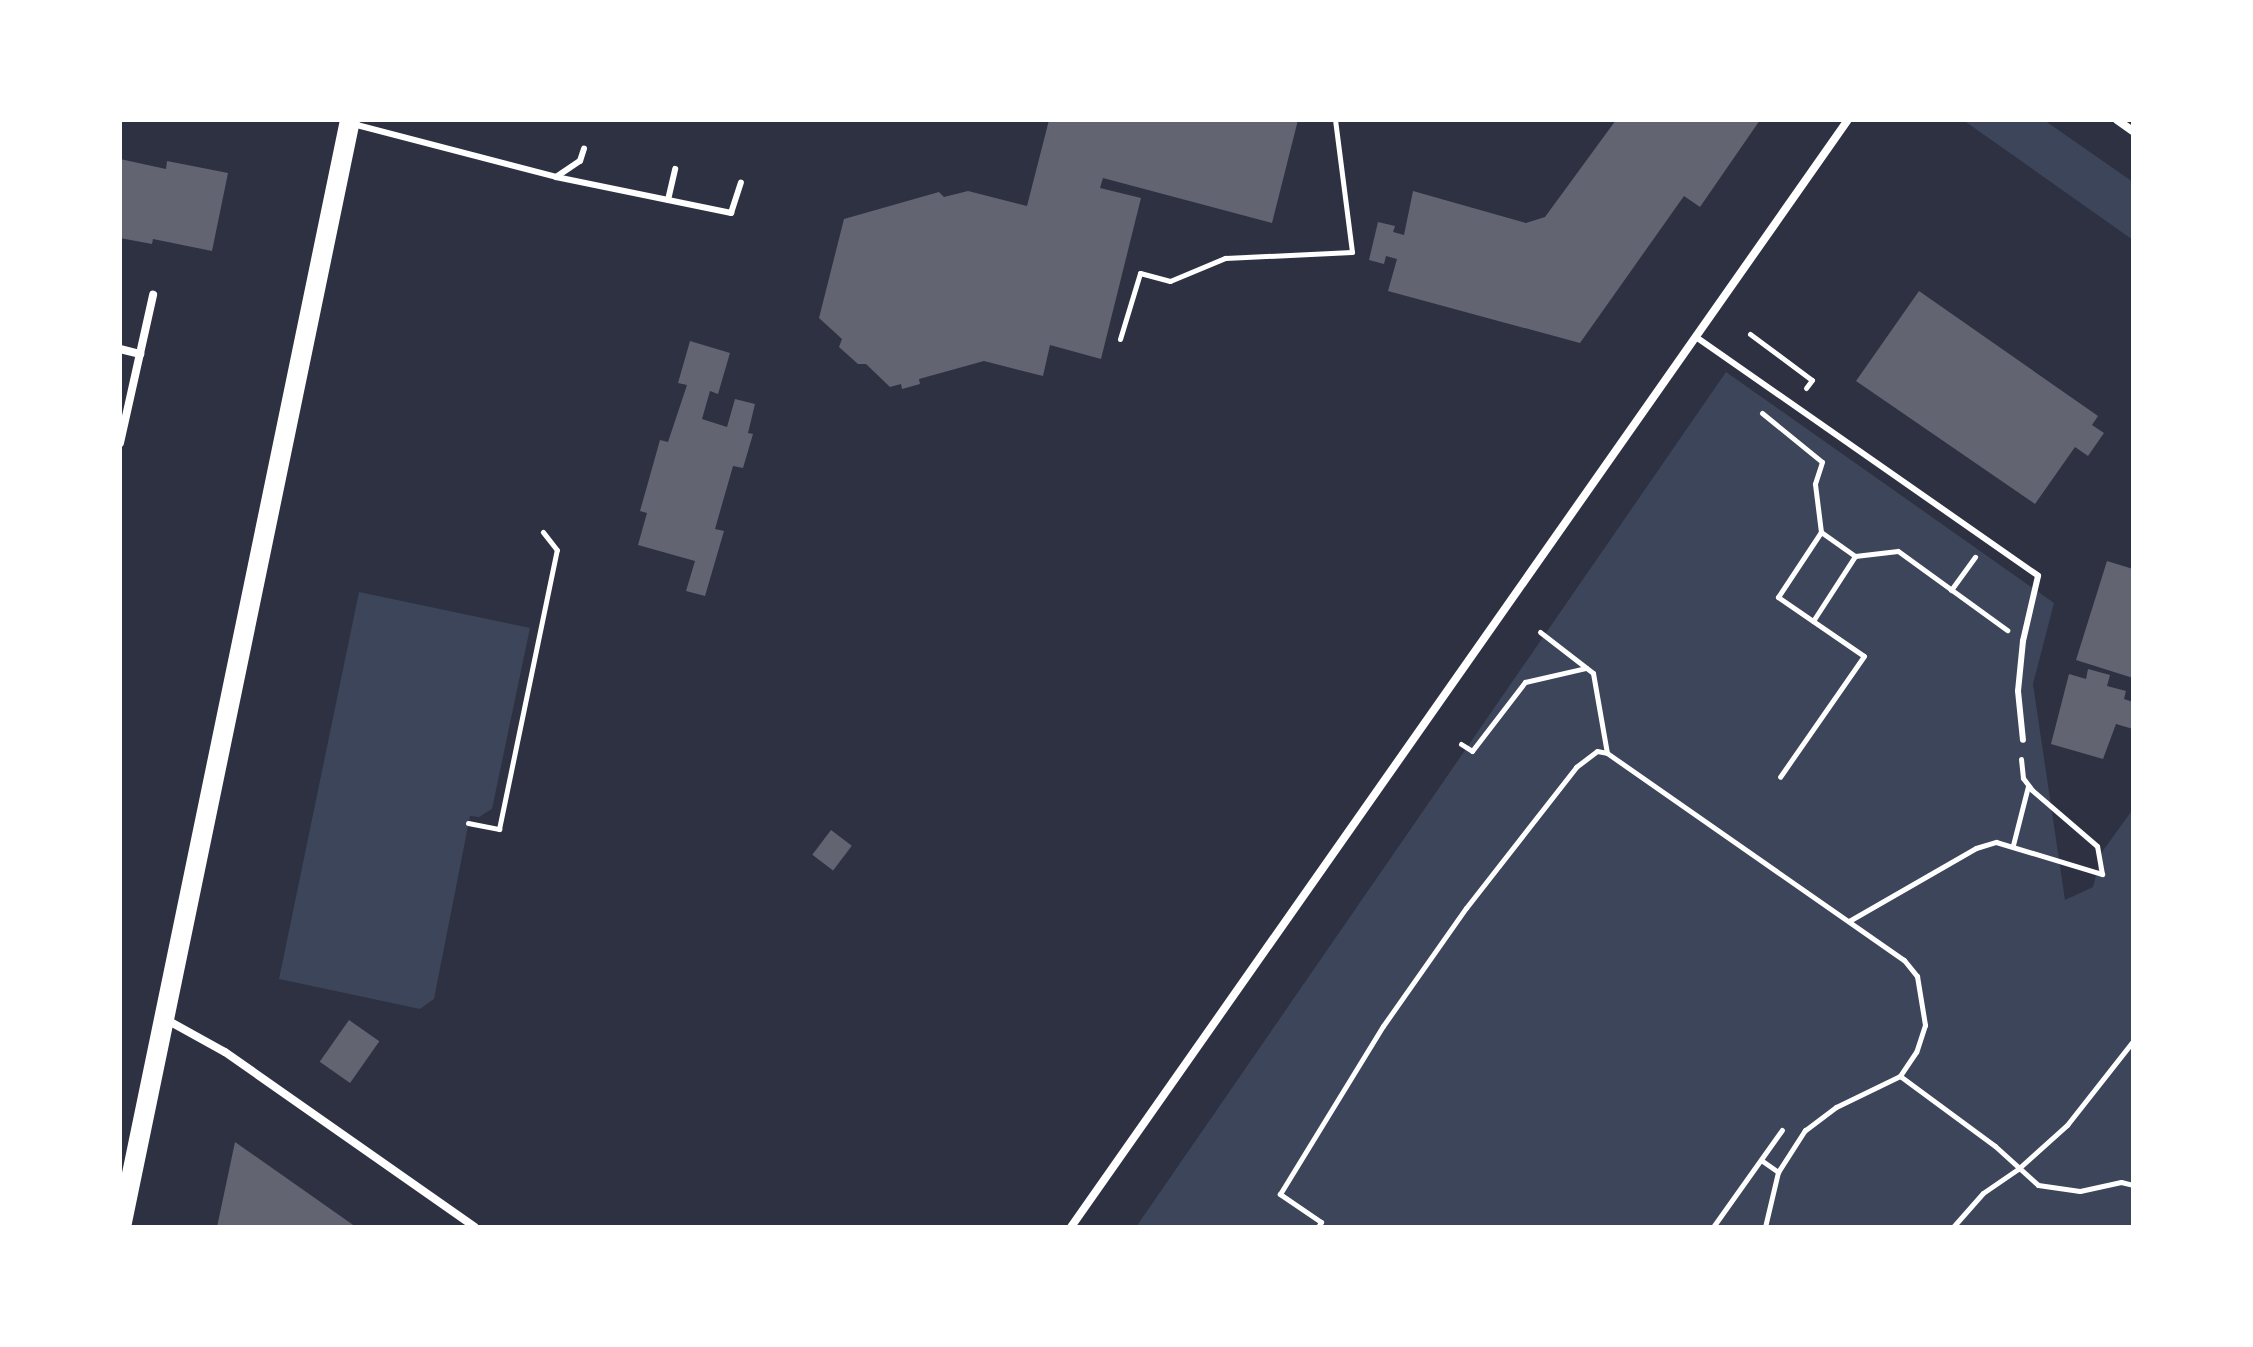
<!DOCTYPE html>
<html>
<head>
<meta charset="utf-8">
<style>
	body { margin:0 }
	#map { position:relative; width:2253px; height:1347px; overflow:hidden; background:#2d3142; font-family:"Work Sans",sans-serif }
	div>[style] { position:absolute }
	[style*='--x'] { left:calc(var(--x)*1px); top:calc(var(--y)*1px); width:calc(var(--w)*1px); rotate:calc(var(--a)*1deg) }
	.green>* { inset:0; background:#3c4559 }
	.building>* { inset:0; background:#626471; transform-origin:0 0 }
	.path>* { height:5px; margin:-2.5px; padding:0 2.5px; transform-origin:2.5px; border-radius:2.5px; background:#fff }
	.service>* { height:6px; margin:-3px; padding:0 3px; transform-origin:3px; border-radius:3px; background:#fff }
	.minor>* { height:8px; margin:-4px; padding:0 4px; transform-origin:4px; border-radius:4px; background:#fff }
	.primary>* { height:20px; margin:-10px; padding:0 10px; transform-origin:10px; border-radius:10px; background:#fff }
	span { translate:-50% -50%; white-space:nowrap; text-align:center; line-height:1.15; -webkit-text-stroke:8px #fff; paint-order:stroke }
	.frame { position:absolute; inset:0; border:122px solid #fff; pointer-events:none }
</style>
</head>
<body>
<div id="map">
	<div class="green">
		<div style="clip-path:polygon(1963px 120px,2044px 120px,2133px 182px,2133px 240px)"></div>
		<div style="clip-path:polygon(1726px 372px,2054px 603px,2033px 684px,2065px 900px,2093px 887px,2102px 852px,2133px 809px,2133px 1227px,1136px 1227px)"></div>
		<div style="clip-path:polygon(359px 592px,530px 628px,492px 809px,479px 817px,470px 816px,434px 999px,420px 1009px,279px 979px)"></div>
	</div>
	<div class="building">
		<div style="clip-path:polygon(1049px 120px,1298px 120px,1272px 223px,1103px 178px,1100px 188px,1141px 198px,1101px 359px,1050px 345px,1043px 376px,984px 361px,919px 379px,920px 384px,902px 389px,901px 384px,890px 387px,866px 364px,858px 364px,839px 347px,842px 339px,819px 318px,844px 219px,939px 192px,944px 197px,968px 191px,1027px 206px)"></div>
		<div style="clip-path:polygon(1616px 120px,1760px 120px,1700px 207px,1684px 196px,1580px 343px,1388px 291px,1397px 259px,1386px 256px,1384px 264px,1369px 260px,1378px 222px,1395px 226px,1393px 232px,1404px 235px,1413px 191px,1526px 223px,1545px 217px)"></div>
		<div style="clip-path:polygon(120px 159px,166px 169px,167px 161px,228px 173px,212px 251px,153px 239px,152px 244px,120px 238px)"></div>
		<div style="clip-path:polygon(1919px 291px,2098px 416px,2092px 425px,2104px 433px,2088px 456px,2075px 447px,2035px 504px,1856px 381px)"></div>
		<div style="clip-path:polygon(690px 341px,730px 353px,718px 394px,710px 391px,702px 419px,727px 427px,735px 399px,755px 404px,748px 433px,753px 434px,743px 468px,733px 466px,715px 529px,724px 531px,705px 596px,686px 591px,695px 561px,638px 545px,647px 513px,640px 511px,660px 440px,668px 442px,687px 385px,678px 383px)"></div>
		<div style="clip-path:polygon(2107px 561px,2133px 569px,2133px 678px,2076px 660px)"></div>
		<div style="clip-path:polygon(2088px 669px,2110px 675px,2107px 686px,2126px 691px,2124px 699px,2133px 702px,2133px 729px,2116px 724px,2103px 759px,2051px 744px,2069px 674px,2086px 679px)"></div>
		<div style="left:831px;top:830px;width:26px;height:31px;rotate:37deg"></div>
		<div style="left:349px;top:1020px;width:37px;height:51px;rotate:35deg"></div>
		<div style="clip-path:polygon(235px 1142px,356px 1227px,217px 1227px)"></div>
	</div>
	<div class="path">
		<div style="--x:1750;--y:334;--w:77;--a:36.6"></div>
		<div style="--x:1812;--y:380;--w:10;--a:127"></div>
		<div style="--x:1120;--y:339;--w:69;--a:-73.1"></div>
		<div style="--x:1140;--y:273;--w:31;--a:15"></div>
		<div style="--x:1170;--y:281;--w:60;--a:-22.7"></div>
		<div style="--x:1225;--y:258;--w:127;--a:-2.7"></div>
		<div style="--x:1352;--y:252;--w:133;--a:-97.3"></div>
		<div style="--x:1762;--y:413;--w:77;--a:39.2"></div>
		<div style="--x:1822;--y:462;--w:23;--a:108"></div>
		<div style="--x:1815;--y:484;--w:48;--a:82.9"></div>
		<div style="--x:1821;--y:532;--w:78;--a:123.5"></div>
		<div style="--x:1778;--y:597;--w:104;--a:34.5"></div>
		<div style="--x:1864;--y:656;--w:147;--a:124.8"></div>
		<div style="--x:1821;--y:532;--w:42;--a:35.2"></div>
		<div style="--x:1951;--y:590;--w:41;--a:-54"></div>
		<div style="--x:1813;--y:621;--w:77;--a:-57.1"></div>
		<div style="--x:1855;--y:556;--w:43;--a:-6.6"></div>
		<div style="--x:1898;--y:551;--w:135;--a:35.9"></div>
		<div style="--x:1540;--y:632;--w:67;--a:37.7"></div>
		<div style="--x:1593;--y:673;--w:81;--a:80.1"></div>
		<div style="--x:1461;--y:744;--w:13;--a:32"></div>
		<div style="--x:1472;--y:751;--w:87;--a:-52.5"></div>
		<div style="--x:1525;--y:682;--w:63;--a:-12.9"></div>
		<div style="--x:468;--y:823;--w:32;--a:11"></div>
		<div style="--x:499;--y:829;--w:285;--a:-78.3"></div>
		<div style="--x:557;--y:550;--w:23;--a:-128"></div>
		<div style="--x:2013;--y:845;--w:61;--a:-75.7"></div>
		<div style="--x:1849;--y:921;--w:146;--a:-29.9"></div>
		<div style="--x:1976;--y:848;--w:21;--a:-17"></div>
		<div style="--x:1996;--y:842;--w:111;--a:16.8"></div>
		<div style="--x:2102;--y:874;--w:28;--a:-100"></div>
		<div style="--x:2097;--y:846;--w:86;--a:-139.3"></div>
		<div style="--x:2032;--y:790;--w:15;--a:-127"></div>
		<div style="--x:2023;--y:778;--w:19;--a:-96"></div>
		<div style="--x:1900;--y:1076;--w:118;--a:36.4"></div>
		<div style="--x:1995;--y:1146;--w:58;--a:42.2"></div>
		<div style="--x:2038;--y:1185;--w:42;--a:8.1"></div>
		<div style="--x:2080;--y:1191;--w:42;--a:-12.4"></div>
		<div style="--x:2121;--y:1182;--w:12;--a:14"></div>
		<div style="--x:1761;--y:1160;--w:21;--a:35"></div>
		<div style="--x:1318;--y:1227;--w:6;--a:-59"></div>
		<div style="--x:1321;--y:1222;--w:50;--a:-145.7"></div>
		<div style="--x:1280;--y:1194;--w:197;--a:-58.5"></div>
		<div style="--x:1383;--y:1026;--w:144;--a:-54.9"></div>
		<div style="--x:1466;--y:908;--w:179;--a:-52"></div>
		<div style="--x:1576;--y:767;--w:26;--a:-37"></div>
		<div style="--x:1597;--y:751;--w:10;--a:11"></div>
		<div style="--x:1607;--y:753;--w:362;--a:34.9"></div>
		<div style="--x:1904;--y:960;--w:21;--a:51"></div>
		<div style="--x:1917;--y:976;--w:50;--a:80.7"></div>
		<div style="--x:1925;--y:1025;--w:28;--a:108"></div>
		<div style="--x:1916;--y:1052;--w:29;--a:124"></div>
		<div style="--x:1900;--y:1076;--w:71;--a:154.2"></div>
		<div style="--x:1836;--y:1107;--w:39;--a:143"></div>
		<div style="--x:1805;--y:1130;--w:50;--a:122.7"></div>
		<div style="--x:1778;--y:1172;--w:57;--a:103.3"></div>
		<div style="--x:1713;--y:1227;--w:119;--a:-54.6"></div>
		<div style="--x:1953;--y:1227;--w:45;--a:-48.6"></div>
		<div style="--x:1983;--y:1193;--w:42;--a:-34.4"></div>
		<div style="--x:2018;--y:1169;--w:66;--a:-41.9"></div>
		<div style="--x:2067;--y:1125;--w:107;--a:-51.8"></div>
	</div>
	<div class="service">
		<div style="--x:353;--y:124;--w:210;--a:14.6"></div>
		<div style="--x:556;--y:177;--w:179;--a:11.6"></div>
		<div style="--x:731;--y:213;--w:32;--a:-72"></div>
		<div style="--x:556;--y:177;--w:29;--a:-34"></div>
		<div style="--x:580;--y:161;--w:13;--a:-72"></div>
		<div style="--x:668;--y:200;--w:32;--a:-77"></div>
		<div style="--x:1696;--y:337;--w:417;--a:34.9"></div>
		<div style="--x:2038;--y:576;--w:67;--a:103"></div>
		<div style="--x:2023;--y:641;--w:50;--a:95.7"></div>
		<div style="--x:2018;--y:691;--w:49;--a:84.2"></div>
	</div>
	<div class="minor">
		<div style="--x:2117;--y:120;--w:19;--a:35"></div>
		<div style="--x:120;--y:349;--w:21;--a:14"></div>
		<div style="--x:120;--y:443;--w:152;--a:-77.4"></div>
		<div style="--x:167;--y:1020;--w:66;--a:28.9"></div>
		<div style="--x:225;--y:1052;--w:305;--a:35"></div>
		<div style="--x:1071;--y:1227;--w:1352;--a:-54.94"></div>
	</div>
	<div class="primary">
		<div style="--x:121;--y:1227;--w:1130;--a:-78.31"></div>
	</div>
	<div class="frame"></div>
</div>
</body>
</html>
